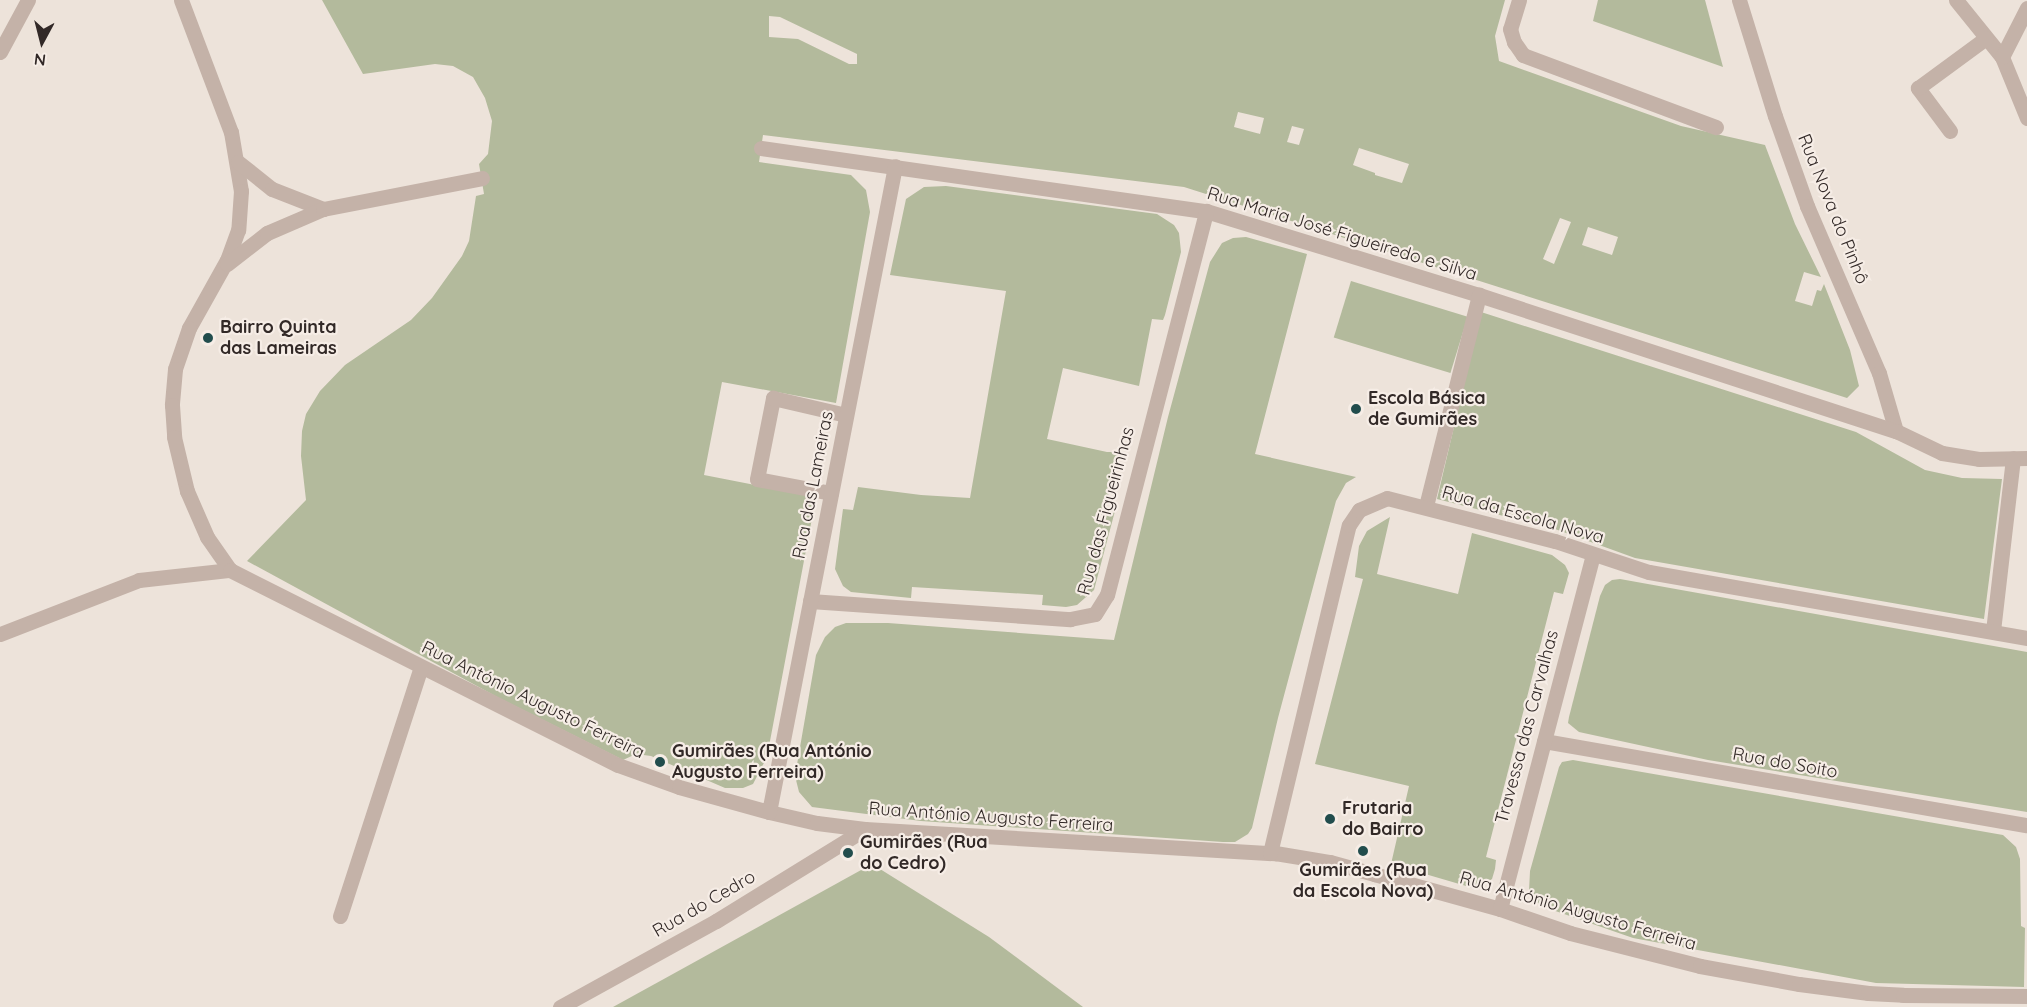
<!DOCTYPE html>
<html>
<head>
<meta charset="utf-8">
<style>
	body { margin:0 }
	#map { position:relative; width:2027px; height:1007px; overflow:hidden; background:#ede3da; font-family:Quicksand,sans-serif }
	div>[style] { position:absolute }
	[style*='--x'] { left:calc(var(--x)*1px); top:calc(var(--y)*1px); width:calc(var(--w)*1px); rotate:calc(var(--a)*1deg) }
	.green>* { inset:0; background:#b3ba9c; transform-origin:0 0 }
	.minor>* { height:15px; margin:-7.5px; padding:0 7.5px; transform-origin:7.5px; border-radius:7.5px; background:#c4b2a8 }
	.dots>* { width:16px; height:16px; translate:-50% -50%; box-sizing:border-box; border:3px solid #f6ede6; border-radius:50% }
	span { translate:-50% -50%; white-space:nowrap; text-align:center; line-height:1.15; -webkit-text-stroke:4.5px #f6ede6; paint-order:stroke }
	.street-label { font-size:18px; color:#322927 }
	.poi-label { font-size:18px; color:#322927; font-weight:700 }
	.left { translate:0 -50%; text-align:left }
	.north { position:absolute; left:12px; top:12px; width:60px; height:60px; -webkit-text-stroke:4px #f6ede6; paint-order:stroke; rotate:187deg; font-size:16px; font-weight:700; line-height:24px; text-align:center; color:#322927 }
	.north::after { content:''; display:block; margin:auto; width:21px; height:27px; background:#322927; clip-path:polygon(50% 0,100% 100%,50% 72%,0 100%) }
</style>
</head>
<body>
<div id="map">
	<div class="green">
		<div style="clip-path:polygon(evenodd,322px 0,1505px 0,1495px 36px,1499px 61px,1681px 126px,1765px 145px,1795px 224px,1821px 277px,1804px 272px,1795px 301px,1812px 306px,1817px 290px,1821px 291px,1824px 284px,1850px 350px,1859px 386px,1847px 398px,1184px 187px,763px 135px,759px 162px,851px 175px,866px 190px,870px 212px,836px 403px,722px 382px,704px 475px,816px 497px,767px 757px,753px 784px,743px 788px,725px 788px,651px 756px,636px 754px,623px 760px,499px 698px,247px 561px,306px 500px,301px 456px,302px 431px,306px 414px,320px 391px,345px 365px,411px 320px,432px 298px,462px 256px,469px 241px,476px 196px,484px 194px,479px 164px,488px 154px,492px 121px,485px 98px,473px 77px,453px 66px,435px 64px,363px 74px,322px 0,769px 16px,780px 17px,857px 54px,857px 64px,849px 64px,798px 39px,769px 37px,769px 16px,322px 0,1238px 112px,1264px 118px,1260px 134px,1234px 127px,1238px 112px,322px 0,1292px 126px,1304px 129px,1299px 145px,1287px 142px,1292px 126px,322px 0,1359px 148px,1409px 164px,1402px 183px,1375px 175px,1375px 173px,1353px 165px,1359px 148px,322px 0,1560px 218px,1571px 222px,1554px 264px,1543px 259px,1560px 218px,322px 0,1588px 227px,1618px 237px,1612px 255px,1582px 245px,1588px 227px)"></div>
		<div style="clip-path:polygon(1598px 0,1705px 0,1723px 67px,1593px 21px)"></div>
		<div style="clip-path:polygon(946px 186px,1157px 214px,1174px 225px,1179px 233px,1181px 252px,1165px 315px,1163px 320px,1152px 319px,1139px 386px,1063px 368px,1047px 439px,1107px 452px,1120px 452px,1105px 507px,1115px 511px,1094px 590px,1077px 605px,1066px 607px,1042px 605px,1043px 595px,912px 587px,911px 598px,851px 592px,843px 586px,835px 569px,843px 509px,853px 510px,858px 487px,921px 495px,970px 498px,1006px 291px,890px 275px,906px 199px,924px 187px)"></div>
		<div style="clip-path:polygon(1246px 237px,1307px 254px,1255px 454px,1356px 477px,1346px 483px,1336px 501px,1278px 718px,1252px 828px,1248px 834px,1235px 842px,1223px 842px,921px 821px,812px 807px,799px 792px,795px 776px,816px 655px,825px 637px,835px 627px,846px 623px,888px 623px,1114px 640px,1168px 417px,1210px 262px,1222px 243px,1233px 238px)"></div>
		<div style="left:1351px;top:281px;width:122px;height:59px;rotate:17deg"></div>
		<div style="clip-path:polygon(1481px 312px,1856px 432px,1925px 470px,1962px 478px,2002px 479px,1984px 619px,1635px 558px,1555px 529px,1437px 499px)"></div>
		<div style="clip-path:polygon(1390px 517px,1377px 574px,1458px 594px,1472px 533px,1552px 555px,1565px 565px,1569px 573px,1563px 594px,1554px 592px,1486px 857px,1496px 860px,1495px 869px,1492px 879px,1480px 887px,1473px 888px,1391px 864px,1409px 786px,1315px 764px,1363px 579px,1355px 577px,1359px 546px,1367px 531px)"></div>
		<div style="clip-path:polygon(1620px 579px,2027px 652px,2027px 812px,1708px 760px,1579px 732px,1568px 723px,1569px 717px,1600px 596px,1605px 585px,1612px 580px)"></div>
		<div style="clip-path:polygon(1573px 760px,2003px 835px,2016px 847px,2020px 859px,2021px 926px,2025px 928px,2024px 987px,1876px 983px,1633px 938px,1544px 907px,1532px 899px,1529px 891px,1530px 871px,1559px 767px,1562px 762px)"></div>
		<div style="clip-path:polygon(872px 864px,989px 937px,1083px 1007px,613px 1007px)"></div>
	</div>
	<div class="minor">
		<div style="--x:181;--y:0;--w:141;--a:69.3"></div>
		<div style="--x:231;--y:132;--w:60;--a:80.4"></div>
		<div style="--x:241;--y:191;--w:39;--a:94"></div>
		<div style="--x:238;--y:230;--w:32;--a:110"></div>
		<div style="--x:227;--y:260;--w:78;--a:119.2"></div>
		<div style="--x:189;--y:328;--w:43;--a:108.9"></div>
		<div style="--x:175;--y:369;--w:36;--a:95"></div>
		<div style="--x:172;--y:405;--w:32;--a:86"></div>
		<div style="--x:174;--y:437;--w:56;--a:76.5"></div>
		<div style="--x:187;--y:491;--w:50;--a:66.5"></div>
		<div style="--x:207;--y:537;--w:40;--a:55.1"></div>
		<div style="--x:1519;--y:0;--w:30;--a:107"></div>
		<div style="--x:1510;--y:29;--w:14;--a:73"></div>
		<div style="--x:1514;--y:42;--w:16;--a:55"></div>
		<div style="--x:1523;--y:55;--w:206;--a:20.5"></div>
		<div style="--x:1739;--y:0;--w:121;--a:72.8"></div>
		<div style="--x:1775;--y:116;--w:96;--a:70.4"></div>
		<div style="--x:1807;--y:206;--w:182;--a:66.7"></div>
		<div style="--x:1879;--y:373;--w:60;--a:73.7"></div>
		<div style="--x:1956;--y:0;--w:73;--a:51.1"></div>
		<div style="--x:2002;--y:57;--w:66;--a:67.7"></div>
		<div style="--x:0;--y:52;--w:59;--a:-61.7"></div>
		<div style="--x:2002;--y:57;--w:55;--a:-63"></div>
		<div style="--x:1950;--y:131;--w:54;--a:-126.7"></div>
		<div style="--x:1918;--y:88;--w:84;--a:-36.3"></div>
		<div style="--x:761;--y:148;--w:449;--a:8.1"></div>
		<div style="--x:1206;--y:211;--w:286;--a:17.1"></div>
		<div style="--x:1479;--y:295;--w:439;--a:18.1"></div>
		<div style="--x:1896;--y:431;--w:51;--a:25.6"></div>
		<div style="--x:1942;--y:453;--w:37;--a:9"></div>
		<div style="--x:1979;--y:459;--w:48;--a:-1.2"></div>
		<div style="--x:238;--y:162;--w:43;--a:38.5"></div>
		<div style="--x:272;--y:189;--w:55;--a:21.4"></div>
		<div style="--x:227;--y:264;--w:51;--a:-37.8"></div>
		<div style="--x:267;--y:233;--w:61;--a:-23.2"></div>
		<div style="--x:323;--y:209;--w:162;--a:-11"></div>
		<div style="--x:831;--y:493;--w:75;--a:-169.3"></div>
		<div style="--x:757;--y:479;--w:83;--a:-78.8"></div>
		<div style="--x:773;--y:398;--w:75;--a:13.1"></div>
		<div style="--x:1426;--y:506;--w:218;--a:-75.9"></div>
		<div style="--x:810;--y:601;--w:261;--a:4"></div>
		<div style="--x:1070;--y:619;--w:25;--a:-11"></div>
		<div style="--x:1095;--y:614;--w:22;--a:-58"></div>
		<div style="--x:1107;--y:595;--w:397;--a:-75.5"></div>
		<div style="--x:1993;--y:631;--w:174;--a:-83.4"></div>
		<div style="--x:0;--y:634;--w:149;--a:-21.2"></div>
		<div style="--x:139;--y:580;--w:92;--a:-6.3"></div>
		<div style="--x:230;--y:570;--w:434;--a:26.7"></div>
		<div style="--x:618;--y:765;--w:65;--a:19.8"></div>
		<div style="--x:679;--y:787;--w:93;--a:15.5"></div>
		<div style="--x:769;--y:812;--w:49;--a:12.9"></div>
		<div style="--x:817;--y:823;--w:48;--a:7.1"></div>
		<div style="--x:865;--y:829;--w:411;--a:3.4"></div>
		<div style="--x:1275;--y:853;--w:56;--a:9.3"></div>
		<div style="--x:1330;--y:862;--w:46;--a:15.3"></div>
		<div style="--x:1374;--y:874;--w:131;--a:15.5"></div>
		<div style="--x:1500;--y:909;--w:74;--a:18.9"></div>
		<div style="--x:1570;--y:933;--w:134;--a:14.2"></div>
		<div style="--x:1700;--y:966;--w:101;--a:10.3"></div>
		<div style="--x:1799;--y:984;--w:70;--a:7.4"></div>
		<div style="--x:1868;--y:993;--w:35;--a:3"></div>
		<div style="--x:1903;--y:995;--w:124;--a:0.5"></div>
		<div style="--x:1544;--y:741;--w:490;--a:9.9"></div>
		<div style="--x:769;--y:812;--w:658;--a:-78.96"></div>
		<div style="--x:1270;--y:853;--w:337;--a:-76.5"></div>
		<div style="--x:1349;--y:525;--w:18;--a:-56"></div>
		<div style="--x:1359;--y:510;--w:30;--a:-23"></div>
		<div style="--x:1387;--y:498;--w:173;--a:14.4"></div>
		<div style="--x:1555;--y:541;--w:99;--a:18.3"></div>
		<div style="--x:1649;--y:572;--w:384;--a:9.9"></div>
		<div style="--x:1500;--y:909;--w:366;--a:-75.3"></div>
		<div style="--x:340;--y:916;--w:262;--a:-72"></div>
		<div style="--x:560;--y:1007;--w:178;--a:-28.9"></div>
		<div style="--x:716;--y:921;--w:175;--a:-31.7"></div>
	</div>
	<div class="dots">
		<div style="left:208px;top:338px;background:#224d4d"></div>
		<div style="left:1356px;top:409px;background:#224d4d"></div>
		<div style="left:660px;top:762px;background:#224d4d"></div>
		<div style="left:1330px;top:819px;background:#224d4d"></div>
		<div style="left:1363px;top:851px;background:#224d4d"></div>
		<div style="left:848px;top:853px;background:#224d4d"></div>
	</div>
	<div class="street-label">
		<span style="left:1833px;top:209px;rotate:68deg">Rua Nova do Pinhô</span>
		<span style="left:1342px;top:234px;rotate:17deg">Rua Maria José Figueiredo e Silva</span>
		<span style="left:813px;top:485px;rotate:-79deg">Rua das Lameiras</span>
		<span style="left:1106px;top:511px;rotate:-75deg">Rua das Figueirinhas</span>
		<span style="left:1523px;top:515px;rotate:16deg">Rua da Escola Nova</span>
		<span style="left:533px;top:700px;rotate:26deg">Rua António Augusto Ferreira</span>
		<span style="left:1527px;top:727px;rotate:-75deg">Travessa das Carvalhas</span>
		<span style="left:1785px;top:763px;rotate:10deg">Rua do Soito</span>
		<span style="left:991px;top:817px;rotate:4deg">Rua António Augusto Ferreira</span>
		<span style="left:704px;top:904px;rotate:-30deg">Rua do Cedro</span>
		<span style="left:1578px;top:911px;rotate:16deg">Rua António Augusto Ferreira</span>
	</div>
	<div class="poi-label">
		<span class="left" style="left:220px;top:338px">Bairro Quinta<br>das Lameiras</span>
		<span class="left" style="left:1368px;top:409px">Escola Básica<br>de Gumirães</span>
		<span class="left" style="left:672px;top:762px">Gumirães (Rua António<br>Augusto Ferreira)</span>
		<span class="left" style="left:1342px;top:819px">Frutaria<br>do Bairro</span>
		<span class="left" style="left:860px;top:853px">Gumirães (Rua<br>do Cedro)</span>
		<span style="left:1363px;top:881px">Gumirães (Rua<br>da Escola Nova)</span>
	</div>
	<div class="north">N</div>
</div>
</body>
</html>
